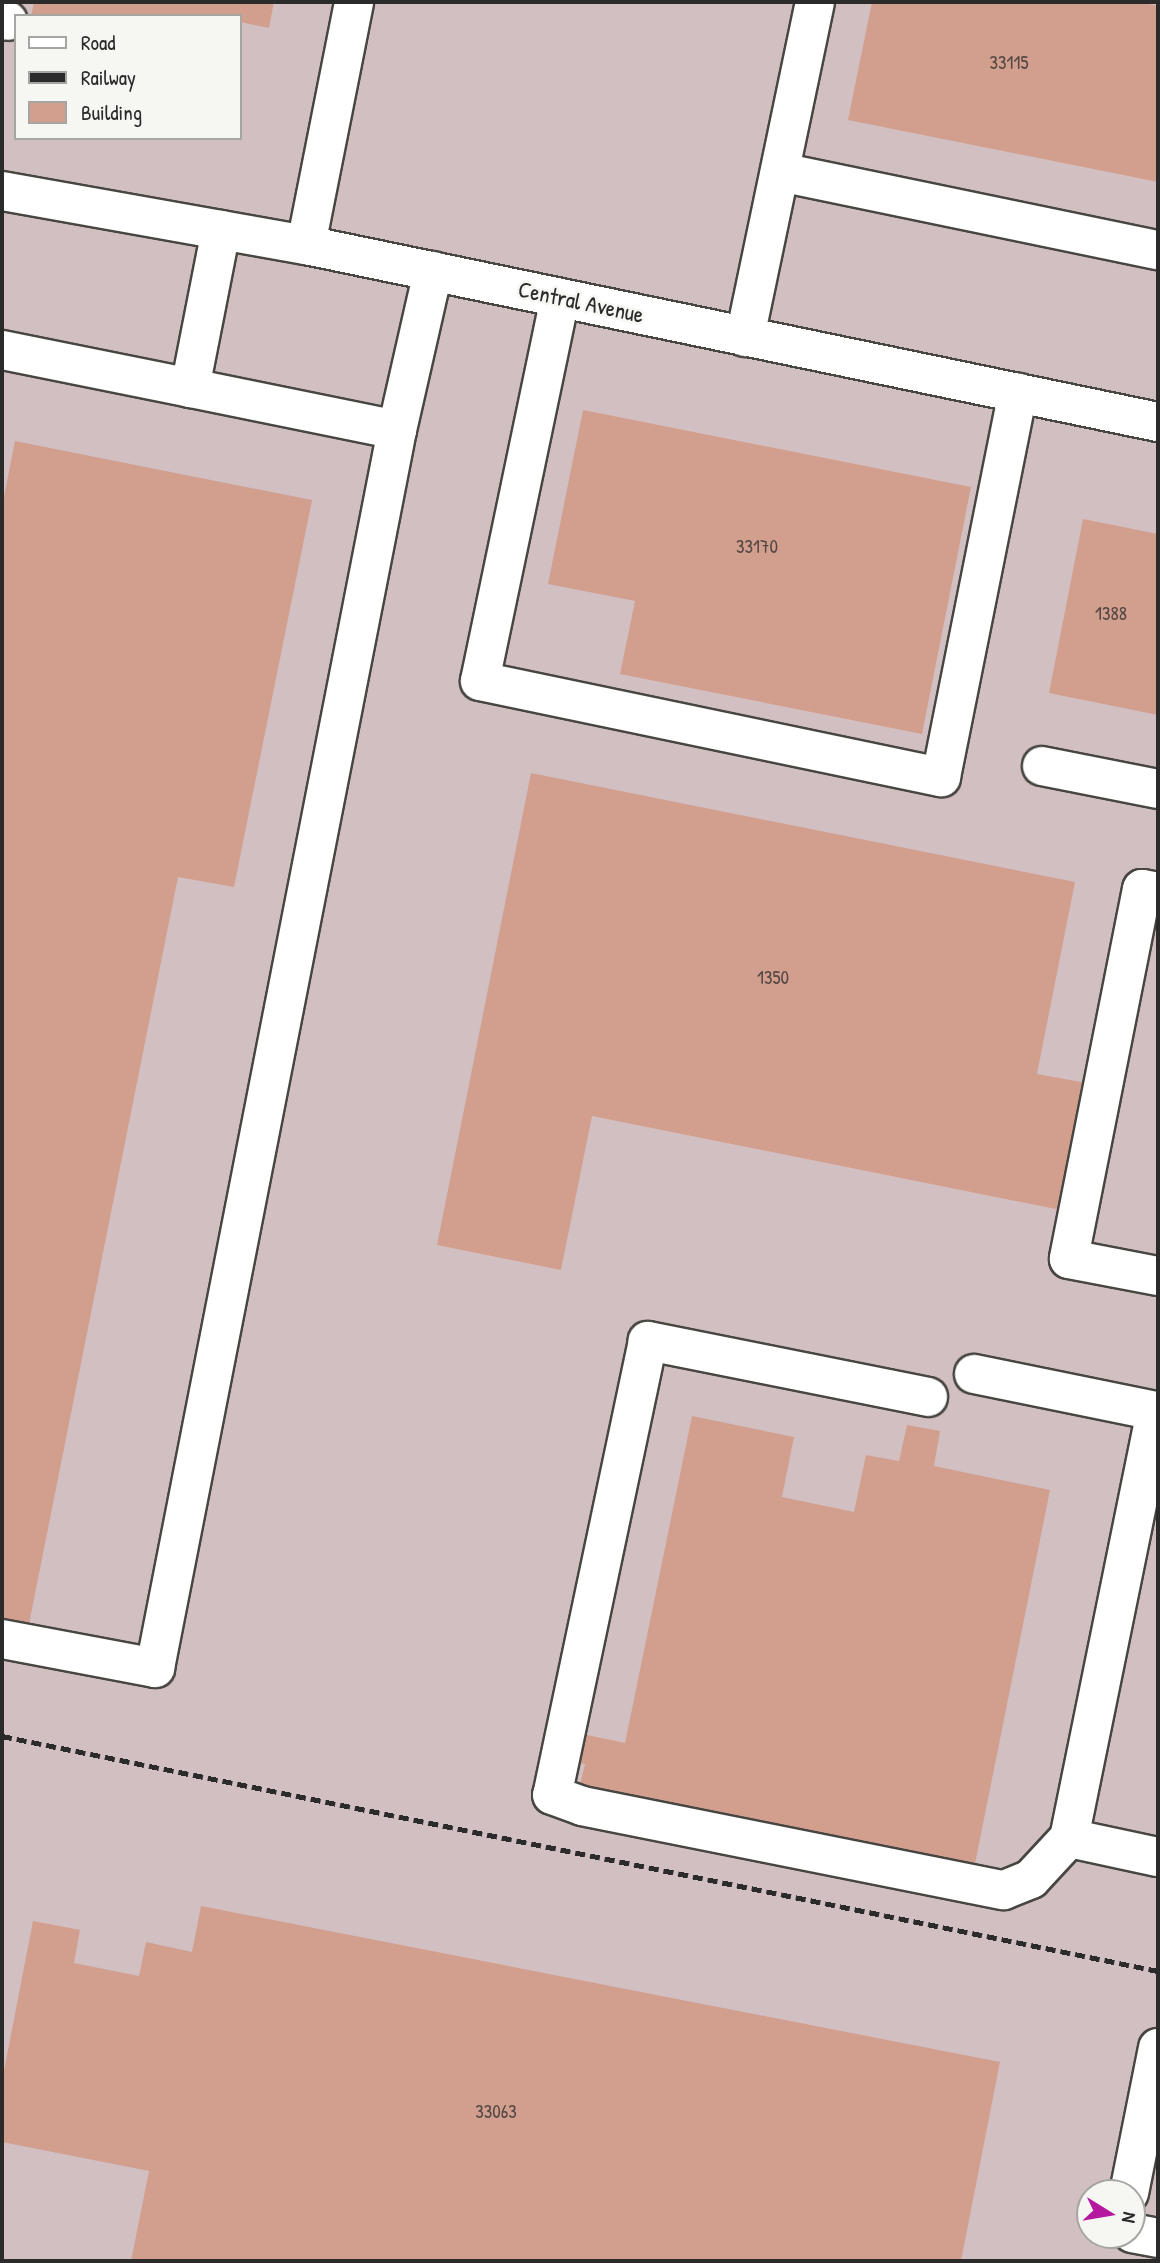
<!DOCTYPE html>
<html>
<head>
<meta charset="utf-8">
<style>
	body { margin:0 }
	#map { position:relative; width:1160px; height:2263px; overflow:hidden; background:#e8dfbb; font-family:"Patrick Hand",sans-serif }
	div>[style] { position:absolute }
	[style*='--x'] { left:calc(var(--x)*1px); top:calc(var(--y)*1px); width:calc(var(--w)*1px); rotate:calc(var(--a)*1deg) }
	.industrial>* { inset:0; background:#d2bfc1 }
	.building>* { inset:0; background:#d29f8f }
	.roads { filter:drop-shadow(2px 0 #474641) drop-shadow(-2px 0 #474641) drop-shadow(0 2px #474641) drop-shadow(0 -2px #474641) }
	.minor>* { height:38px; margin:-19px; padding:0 19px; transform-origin:19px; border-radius:19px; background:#fff }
	.rail>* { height:5px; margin-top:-2.5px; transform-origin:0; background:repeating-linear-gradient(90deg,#2b2b2b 0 10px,transparent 0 15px) }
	span { translate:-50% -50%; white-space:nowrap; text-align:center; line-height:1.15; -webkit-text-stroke:5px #f6f6f2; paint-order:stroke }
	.number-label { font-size:19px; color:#554844 }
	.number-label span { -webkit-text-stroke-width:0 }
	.street-label { font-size:23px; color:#2b2b2b }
	.frame { position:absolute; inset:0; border:4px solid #2b2b2b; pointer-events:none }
	.legend { position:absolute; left:14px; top:14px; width:228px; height:126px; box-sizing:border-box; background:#f6f6f2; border:2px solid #a5a5a2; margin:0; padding:9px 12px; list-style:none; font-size:21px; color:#2b2b2b }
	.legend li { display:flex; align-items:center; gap:14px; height:35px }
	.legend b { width:35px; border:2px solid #a5a5a2 }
	.north { position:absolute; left:1076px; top:2179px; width:70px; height:70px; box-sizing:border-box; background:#f6f6f2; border:2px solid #a5a5a2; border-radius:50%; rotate:101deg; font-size:19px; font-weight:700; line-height:28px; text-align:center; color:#2b2b2b }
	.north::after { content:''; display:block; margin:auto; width:24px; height:32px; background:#b5179e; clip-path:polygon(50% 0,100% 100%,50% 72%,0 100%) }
</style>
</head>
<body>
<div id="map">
	<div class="industrial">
		<div style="clip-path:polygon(evenodd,2px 2px,1158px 2px,1158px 2261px,2px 2261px,2px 2px,16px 16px,240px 16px,240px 138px,16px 138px,16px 16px,2px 2px,1090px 2193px,1132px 2193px,1132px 2235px,1090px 2235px,1090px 2193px)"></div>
	</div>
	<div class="building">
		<div style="clip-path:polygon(34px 2px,274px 2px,269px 28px,240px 22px,240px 16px,31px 16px)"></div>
		<div style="clip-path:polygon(872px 2px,1139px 2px,1158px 6px,1158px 182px,848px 120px)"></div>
		<div style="clip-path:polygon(583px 410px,971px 487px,922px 734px,620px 674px,635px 601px,548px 584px)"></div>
		<div style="clip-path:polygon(15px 441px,312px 500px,234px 887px,178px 877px,28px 1629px,2px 1623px,2px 507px)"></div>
		<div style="clip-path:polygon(1083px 519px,1158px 534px,1158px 715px,1049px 693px)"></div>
		<div style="clip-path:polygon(531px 773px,1075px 882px,1037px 1074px,1092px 1084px,1066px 1211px,592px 1116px,561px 1270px,437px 1245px)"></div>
		<div style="clip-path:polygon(692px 1416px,794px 1437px,782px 1497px,854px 1512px,866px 1455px,899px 1461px,907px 1425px,940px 1431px,934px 1466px,1050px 1490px,974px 1869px,579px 1789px,585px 1764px,567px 1761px,573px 1732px,625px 1743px)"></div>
		<div style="clip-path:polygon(201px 1906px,1000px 2062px,961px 2261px,131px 2261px,149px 2171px,2px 2142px,2px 2081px,33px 1921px,80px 1930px,74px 1963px,139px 1976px,146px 1942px,192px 1952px)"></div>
	</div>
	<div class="roads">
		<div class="minor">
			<div style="--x:2;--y:19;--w:6;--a:18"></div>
			<div style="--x:780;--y:172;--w:386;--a:11.7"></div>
			<div style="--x:2;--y:191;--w:309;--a:10.1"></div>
			<div style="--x:306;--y:245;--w:870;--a:11.74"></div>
			<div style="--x:306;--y:245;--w:248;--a:-78.8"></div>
			<div style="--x:560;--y:298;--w:391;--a:101.8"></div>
			<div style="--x:480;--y:681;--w:471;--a:11.8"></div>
			<div style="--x:941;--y:777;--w:392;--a:-78.7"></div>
			<div style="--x:745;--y:337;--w:342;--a:-78.2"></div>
			<div style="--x:2;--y:350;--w:192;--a:11.4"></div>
			<div style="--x:190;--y:388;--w:161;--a:-78.9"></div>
			<div style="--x:397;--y:430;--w:163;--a:-77.2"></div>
			<div style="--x:1042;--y:766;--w:118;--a:11.2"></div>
			<div style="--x:1158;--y:892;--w:16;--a:-169"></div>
			<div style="--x:1142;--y:889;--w:377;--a:101.2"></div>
			<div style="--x:1069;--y:1259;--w:91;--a:10.8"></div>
			<div style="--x:974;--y:1374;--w:186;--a:11.5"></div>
			<div style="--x:1156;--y:1411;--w:436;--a:101.5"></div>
			<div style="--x:1069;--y:1838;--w:91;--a:12.1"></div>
			<div style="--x:928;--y:1397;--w:286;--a:-168.7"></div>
			<div style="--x:648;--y:1341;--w:464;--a:101.9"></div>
			<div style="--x:552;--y:1795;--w:32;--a:20"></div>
			<div style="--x:582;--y:1806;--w:430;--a:11.3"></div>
			<div style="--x:1004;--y:1890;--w:29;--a:-22"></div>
			<div style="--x:1031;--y:1879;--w:56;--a:-47.2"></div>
			<div style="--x:2;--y:1639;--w:156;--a:10.7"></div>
			<div style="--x:155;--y:1668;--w:1261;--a:-78.94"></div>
			<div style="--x:397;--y:430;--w:211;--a:-168.5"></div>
			<div style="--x:1129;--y:2193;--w:148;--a:-78.7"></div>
			<div style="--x:1132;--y:2233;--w:26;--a:11"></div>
		</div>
	</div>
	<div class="rail">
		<div style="--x:2;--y:1736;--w:1180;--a:11.49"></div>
	</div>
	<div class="number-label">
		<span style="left:1009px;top:63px">33115</span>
		<span style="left:757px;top:547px">33170</span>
		<span style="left:1111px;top:614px">1388</span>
		<span style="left:773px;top:978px">1350</span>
		<span style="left:496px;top:2112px">33063</span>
	</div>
	<div class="street-label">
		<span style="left:581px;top:302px;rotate:12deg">Central Avenue</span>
	</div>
	<div class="frame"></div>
	<ul class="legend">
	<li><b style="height:9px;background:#fff"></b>Road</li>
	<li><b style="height:9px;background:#2b2b2b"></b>Railway</li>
	<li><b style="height:19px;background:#d29f8f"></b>Building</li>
	</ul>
	<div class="north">N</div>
</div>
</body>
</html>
